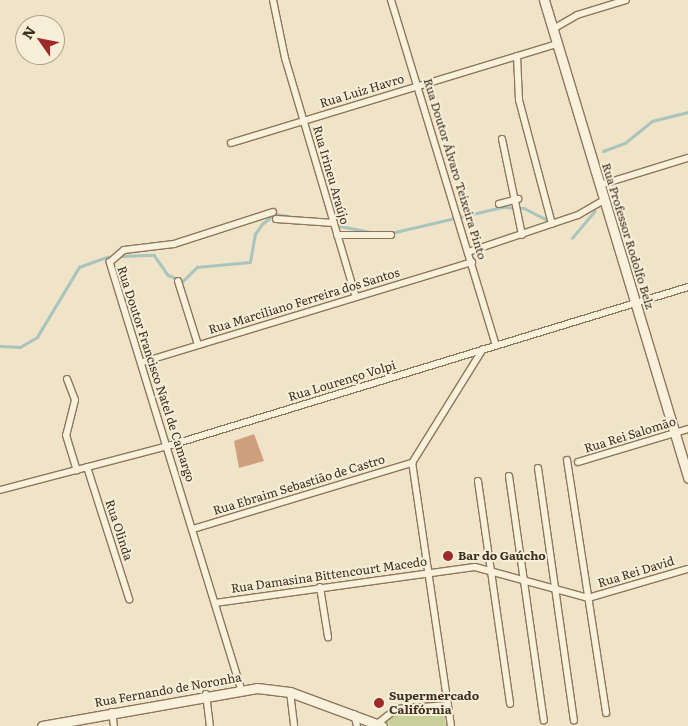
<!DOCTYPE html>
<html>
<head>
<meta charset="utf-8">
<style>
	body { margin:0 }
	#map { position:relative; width:688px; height:726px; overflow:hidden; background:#f0e4c8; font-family:Literata,serif }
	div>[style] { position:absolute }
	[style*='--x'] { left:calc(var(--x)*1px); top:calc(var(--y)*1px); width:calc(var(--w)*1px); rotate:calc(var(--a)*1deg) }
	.green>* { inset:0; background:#c9cf9b }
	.stream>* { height:2.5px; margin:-1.25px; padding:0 1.25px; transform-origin:1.25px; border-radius:1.25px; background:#a9c4bc }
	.building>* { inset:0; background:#cf9f7d }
	.roads { filter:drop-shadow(1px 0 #8d765c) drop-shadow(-1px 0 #8d765c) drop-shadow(0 1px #8d765c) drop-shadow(0 -1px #8d765c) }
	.minor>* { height:6px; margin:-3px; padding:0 3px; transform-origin:3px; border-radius:3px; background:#faf1dc }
	.tertiary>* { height:9px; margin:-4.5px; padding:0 4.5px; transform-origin:4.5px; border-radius:4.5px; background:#faf1dc }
	.secondary>* { height:9px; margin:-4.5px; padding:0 4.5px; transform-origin:4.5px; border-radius:4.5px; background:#faf1dc }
	.dots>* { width:14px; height:14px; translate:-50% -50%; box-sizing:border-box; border:2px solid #f7eed8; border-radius:50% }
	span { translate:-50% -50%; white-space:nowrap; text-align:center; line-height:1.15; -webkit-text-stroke:4px #f7eed8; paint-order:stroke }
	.street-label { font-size:12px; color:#3d2e20 }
	.poi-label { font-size:12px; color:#3d2e20; font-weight:700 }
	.left { translate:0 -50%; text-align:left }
	.north { position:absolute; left:15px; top:15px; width:50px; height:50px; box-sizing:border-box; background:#f7eed8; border:1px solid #ada18e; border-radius:50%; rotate:303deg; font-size:14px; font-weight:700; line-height:20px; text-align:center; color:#3d2e20 }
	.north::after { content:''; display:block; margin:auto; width:18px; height:22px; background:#9e2a2b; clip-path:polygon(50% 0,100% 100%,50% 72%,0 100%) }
</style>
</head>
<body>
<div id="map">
	<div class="green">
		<div style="clip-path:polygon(444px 708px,446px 726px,391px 726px,385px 722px,396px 714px)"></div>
	</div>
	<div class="stream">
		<div style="--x:603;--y:151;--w:23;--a:-20"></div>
		<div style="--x:625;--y:143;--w:35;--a:-39"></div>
		<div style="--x:652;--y:121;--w:37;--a:-14"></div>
		<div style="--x:340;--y:226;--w:32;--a:11"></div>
		<div style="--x:391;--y:233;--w:115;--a:-13.1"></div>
		<div style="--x:503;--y:207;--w:21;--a:3"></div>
		<div style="--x:524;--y:208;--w:25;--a:27"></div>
		<div style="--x:572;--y:238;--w:35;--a:-50"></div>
		<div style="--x:121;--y:256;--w:33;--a:-2"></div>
		<div style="--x:154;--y:255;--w:24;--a:55"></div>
		<div style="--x:168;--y:275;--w:16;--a:22"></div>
		<div style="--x:183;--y:281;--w:20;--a:-45"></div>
		<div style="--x:197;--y:267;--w:53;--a:-5.4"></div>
		<div style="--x:250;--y:262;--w:28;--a:-80"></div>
		<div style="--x:255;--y:234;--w:12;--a:-55"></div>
		<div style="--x:262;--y:224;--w:16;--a:-38"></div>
		<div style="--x:275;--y:214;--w:25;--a:9"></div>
		<div style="--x:0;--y:346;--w:20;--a:3"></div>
		<div style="--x:20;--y:347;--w:20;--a:-30"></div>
		<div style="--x:37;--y:337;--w:82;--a:-59"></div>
		<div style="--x:79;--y:267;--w:30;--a:-20"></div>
	</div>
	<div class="building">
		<div style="clip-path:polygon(254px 434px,264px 461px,239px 468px,234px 441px)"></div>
	</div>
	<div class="roads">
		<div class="minor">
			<div style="--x:273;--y:0;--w:59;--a:78.3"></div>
			<div style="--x:285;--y:58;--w:249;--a:73.5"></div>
			<div style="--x:391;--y:0;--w:361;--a:73.1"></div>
			<div style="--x:553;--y:29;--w:28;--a:-30"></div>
			<div style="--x:577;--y:15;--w:51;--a:-17"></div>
			<div style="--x:517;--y:56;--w:44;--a:87.4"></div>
			<div style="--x:519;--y:100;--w:128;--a:75.1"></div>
			<div style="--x:502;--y:139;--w:98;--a:78.2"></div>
			<div style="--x:231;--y:143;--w:341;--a:-16.9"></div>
			<div style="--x:600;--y:185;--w:92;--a:-17.1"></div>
			<div style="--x:499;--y:204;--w:20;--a:-15"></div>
			<div style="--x:276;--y:219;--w:58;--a:3.9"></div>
			<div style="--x:337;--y:235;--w:54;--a:0"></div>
			<div style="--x:468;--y:252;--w:116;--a:-18.6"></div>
			<div style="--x:578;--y:215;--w:30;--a:-30"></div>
			<div style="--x:178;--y:281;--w:67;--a:72.6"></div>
			<div style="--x:143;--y:362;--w:344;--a:-16.9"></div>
			<div style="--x:67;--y:379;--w:22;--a:69"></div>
			<div style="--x:75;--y:400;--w:36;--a:104"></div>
			<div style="--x:66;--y:435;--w:37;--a:73"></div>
			<div style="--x:567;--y:460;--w:256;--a:81.2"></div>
			<div style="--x:578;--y:462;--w:115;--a:-16.7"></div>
			<div style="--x:87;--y:467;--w:139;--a:72.3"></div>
			<div style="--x:538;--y:468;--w:255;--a:81.9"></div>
			<div style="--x:509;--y:476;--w:247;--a:81.9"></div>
			<div style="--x:478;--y:481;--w:225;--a:81.8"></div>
			<div style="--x:0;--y:490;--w:174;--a:-14.7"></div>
			<div style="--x:168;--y:446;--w:544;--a:-17"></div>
			<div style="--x:193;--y:529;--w:229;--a:-16.8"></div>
			<div style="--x:320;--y:587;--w:51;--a:80.9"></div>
			<div style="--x:215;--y:603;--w:262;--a:-7.9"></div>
			<div style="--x:475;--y:567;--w:117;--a:15.3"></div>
			<div style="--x:588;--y:598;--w:104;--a:-16.2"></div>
			<div style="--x:241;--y:689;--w:447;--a:-107.1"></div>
			<div style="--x:110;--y:262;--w:18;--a:-41"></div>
			<div style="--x:124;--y:250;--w:50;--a:-6.8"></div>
			<div style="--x:174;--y:244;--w:104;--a:-17.9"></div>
			<div style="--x:290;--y:692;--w:34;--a:83"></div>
			<div style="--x:206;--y:694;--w:32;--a:83"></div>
			<div style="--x:112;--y:712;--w:14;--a:82"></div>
			<div style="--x:354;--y:714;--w:12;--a:76"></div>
			<div style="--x:377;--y:724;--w:24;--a:-38"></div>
			<div style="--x:396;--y:709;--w:52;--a:-4.4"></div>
			<div style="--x:451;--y:726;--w:266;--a:-98.4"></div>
			<div style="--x:412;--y:463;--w:134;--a:-58.1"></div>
		</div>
		<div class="tertiary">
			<div style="--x:544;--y:0;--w:499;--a:73.2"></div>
		</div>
		<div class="secondary">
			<div style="--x:42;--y:726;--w:218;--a:-10"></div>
			<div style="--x:257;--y:688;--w:33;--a:7"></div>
			<div style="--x:290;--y:692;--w:98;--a:20.3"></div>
		</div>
	</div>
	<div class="dots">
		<div style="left:448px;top:556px;background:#9e2a2b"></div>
		<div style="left:379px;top:703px;background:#9e2a2b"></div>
	</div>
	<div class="street-label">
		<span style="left:362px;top:91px;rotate:-17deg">Rua Luiz Havro</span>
		<span style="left:455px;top:169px;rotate:73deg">Rua Doutor Álvaro Teixeira Pinto</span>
		<span style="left:331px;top:175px;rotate:74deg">Rua Irineu Araújo</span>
		<span style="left:628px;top:236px;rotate:73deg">Rua Professor Rodolfo Belz</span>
		<span style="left:304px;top:301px;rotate:-17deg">Rua Marciliano Ferreira dos Santos</span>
		<span style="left:156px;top:374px;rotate:72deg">Rua Doutor Francisco Natel de Camargo</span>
		<span style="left:342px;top:381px;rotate:-17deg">Rua Lourenço Volpi</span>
		<span style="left:630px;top:435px;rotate:-17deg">Rua Rei Salomão</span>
		<span style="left:299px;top:485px;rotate:-17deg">Rua Ebraim Sebastião de Castro</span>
		<span style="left:119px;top:530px;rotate:72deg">Rua Olinda</span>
		<span style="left:636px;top:572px;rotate:-17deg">Rua Rei David</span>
		<span style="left:329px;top:575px;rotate:-8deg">Rua Damasina Bittencourt Macedo</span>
		<span style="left:168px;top:690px;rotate:-10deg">Rua Fernando de Noronha</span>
	</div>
	<div class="poi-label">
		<span class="left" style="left:458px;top:556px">Bar do Gaúcho</span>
		<span class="left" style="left:389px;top:703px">Supermercado<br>Califórnia</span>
	</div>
	<div class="north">N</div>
</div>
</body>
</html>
